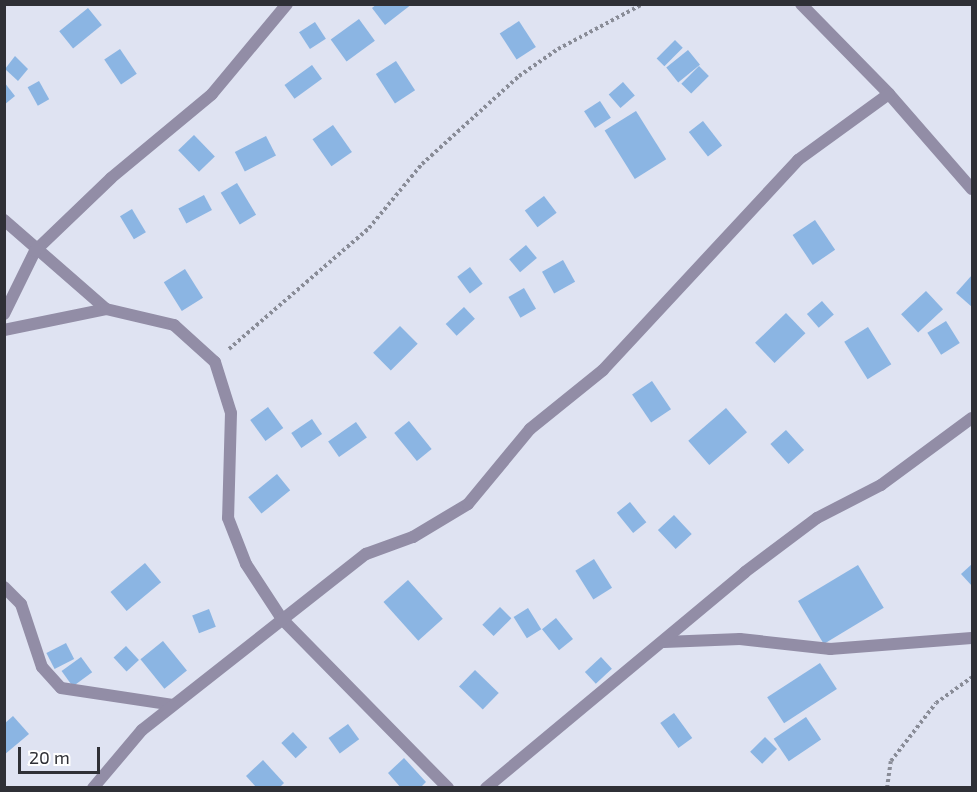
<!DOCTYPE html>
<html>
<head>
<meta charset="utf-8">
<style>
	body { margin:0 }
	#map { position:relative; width:977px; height:792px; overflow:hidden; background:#dfe3f2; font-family:"Exo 2",sans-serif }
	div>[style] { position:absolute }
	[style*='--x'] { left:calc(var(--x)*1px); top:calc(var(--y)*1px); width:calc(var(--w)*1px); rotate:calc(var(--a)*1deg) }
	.building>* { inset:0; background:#8bb5e3; transform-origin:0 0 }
	.path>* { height:4px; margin-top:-2px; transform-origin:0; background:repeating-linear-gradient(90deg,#898c97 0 3px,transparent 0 6px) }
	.street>* { height:12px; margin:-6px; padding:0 6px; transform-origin:6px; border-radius:6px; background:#928da6 }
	span { translate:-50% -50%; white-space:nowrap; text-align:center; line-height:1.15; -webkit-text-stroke:4.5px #fff; paint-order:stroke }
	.frame { position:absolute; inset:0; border:6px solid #2f3036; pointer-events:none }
	.scale { position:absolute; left:18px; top:747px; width:82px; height:27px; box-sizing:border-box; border:3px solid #2f3036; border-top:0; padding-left:8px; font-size:18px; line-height:21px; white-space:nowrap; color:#2f3036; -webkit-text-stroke:4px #fff; paint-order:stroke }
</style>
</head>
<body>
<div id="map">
	<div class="building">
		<div style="clip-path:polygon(377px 4px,412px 4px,385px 25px,372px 8px)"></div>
		<div style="left:88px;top:8px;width:22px;height:37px;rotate:51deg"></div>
		<div style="left:359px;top:19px;width:27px;height:35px;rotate:54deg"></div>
		<div style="left:519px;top:21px;width:31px;height:23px;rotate:57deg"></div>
		<div style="left:315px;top:22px;width:20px;height:19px;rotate:57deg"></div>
		<div style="left:675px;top:40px;width:11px;height:26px;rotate:45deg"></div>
		<div style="left:120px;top:49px;width:30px;height:19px;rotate:56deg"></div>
		<div style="left:688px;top:50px;width:19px;height:28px;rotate:51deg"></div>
		<div style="clip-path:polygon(15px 56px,28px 69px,18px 81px,5px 69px)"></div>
		<div style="left:396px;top:61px;width:35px;height:24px;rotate:57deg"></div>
		<div style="left:312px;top:65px;width:17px;height:34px;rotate:54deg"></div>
		<div style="left:699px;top:66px;width:14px;height:25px;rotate:45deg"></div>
		<div style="left:39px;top:81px;width:21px;height:13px;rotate:61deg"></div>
		<div style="clip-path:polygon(4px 82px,15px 96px,4px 105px)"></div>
		<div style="left:623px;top:82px;width:18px;height:19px;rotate:49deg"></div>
		<div style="left:600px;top:101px;width:20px;height:19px;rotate:57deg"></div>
		<div style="left:636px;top:111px;width:57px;height:37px;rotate:58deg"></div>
		<div style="left:703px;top:121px;width:31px;height:18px;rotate:52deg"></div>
		<div style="left:333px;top:125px;width:33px;height:25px;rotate:55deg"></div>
		<div style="left:194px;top:135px;width:30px;height:22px;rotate:46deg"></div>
		<div style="left:266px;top:136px;width:22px;height:35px;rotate:63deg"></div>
		<div style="left:237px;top:183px;width:37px;height:19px;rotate:59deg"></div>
		<div style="left:204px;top:195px;width:17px;height:29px;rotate:62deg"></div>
		<div style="left:544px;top:196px;width:21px;height:24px;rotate:53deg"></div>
		<div style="left:132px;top:209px;width:27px;height:14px;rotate:59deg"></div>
		<div style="left:815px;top:220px;width:36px;height:27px;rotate:56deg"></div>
		<div style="left:526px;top:245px;width:17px;height:22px;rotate:50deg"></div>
		<div style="left:563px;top:260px;width:25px;height:24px;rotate:61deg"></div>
		<div style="left:470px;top:267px;width:21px;height:16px;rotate:53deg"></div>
		<div style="left:185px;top:269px;width:34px;height:25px;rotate:58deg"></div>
		<div style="clip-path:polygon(972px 275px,972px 307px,956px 293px)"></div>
		<div style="left:524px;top:288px;width:24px;height:18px;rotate:60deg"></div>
		<div style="left:926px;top:291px;width:25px;height:34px;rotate:47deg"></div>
		<div style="left:822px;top:301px;width:18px;height:20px;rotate:49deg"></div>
		<div style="left:464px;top:307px;width:16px;height:25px;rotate:47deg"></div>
		<div style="left:786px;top:313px;width:28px;height:43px;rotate:46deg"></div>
		<div style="left:946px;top:321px;width:26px;height:22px;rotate:58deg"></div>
		<div style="left:400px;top:326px;width:25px;height:38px;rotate:45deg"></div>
		<div style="left:868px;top:327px;width:44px;height:28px;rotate:58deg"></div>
		<div style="left:652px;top:381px;width:34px;height:24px;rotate:56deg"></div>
		<div style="left:268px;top:407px;width:26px;height:22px;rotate:54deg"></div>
		<div style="left:726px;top:408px;width:32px;height:50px;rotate:49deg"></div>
		<div style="left:312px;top:419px;width:18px;height:25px;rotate:56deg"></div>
		<div style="left:409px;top:421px;width:36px;height:19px;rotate:51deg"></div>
		<div style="left:356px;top:422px;width:19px;height:34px;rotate:55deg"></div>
		<div style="left:786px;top:430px;width:27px;height:21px;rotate:48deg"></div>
		<div style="left:277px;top:474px;width:21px;height:37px;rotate:51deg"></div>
		<div style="left:630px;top:502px;width:26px;height:17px;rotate:51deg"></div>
		<div style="left:674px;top:515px;width:26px;height:22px;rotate:47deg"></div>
		<div style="left:594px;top:559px;width:34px;height:22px;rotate:58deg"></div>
		<div style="left:145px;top:563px;width:25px;height:45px;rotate:50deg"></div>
		<div style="clip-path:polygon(972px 564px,972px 586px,961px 574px)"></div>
		<div style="left:858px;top:565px;width:50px;height:70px;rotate:59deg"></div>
		<div style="left:408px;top:580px;width:52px;height:33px;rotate:48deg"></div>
		<div style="left:500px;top:607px;width:16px;height:25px;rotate:45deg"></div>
		<div style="left:528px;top:608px;width:25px;height:17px;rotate:58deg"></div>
		<div style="left:209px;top:609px;width:19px;height:18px;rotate:69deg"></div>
		<div style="left:556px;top:618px;width:27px;height:18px;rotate:51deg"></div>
		<div style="left:163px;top:641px;width:38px;height:29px;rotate:51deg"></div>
		<div style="left:66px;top:643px;width:18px;height:22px;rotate:63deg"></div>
		<div style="left:126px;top:646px;width:19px;height:17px;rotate:47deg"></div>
		<div style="left:81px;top:657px;width:19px;height:24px;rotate:54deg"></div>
		<div style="left:601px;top:657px;width:16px;height:22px;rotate:47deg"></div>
		<div style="left:820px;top:663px;width:31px;height:63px;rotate:57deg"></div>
		<div style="left:475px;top:670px;width:33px;height:23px;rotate:44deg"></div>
		<div style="left:674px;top:713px;width:31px;height:17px;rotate:54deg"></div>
		<div style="clip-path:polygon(13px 716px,29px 734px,4px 755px,4px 724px)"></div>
		<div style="left:806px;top:717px;width:27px;height:39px;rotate:56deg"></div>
		<div style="left:348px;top:724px;width:19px;height:24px;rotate:54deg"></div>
		<div style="left:293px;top:732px;width:21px;height:16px;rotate:47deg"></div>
		<div style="left:765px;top:737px;width:17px;height:21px;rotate:45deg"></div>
		<div style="clip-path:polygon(404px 758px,426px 782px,420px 788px,401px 788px,388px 773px)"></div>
		<div style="clip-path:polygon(263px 760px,284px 783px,279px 788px,257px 788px,246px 776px)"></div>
	</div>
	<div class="path">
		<div style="--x:229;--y:349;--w:185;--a:-40.8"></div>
		<div style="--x:369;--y:228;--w:83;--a:-50.4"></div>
		<div style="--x:422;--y:164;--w:131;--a:-42.2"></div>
		<div style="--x:519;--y:76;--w:47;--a:-34.7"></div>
		<div style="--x:558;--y:49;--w:96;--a:-27.9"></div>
		<div style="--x:887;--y:788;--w:27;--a:-82"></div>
		<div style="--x:891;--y:761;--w:73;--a:-52.2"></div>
		<div style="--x:936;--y:703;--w:44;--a:-35.8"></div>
	</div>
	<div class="street">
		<div style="--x:801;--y:4;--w:126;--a:45.6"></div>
		<div style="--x:889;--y:94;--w:126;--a:48.9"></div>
		<div style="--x:4;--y:220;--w:135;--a:41.1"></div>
		<div style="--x:4;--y:314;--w:70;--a:-63.8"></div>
		<div style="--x:35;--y:251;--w:105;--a:-43.8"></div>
		<div style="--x:111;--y:178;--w:131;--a:-39.7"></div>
		<div style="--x:212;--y:94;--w:117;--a:-50.2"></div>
		<div style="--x:4;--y:330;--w:104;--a:-11.6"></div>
		<div style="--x:106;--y:309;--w:70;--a:13.2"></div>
		<div style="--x:174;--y:325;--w:55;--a:42.1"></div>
		<div style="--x:215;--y:362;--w:53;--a:72.6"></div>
		<div style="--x:231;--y:413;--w:105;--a:91.6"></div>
		<div style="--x:228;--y:518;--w:49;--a:68.6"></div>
		<div style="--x:246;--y:564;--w:66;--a:56.8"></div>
		<div style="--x:282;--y:619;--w:237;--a:45.5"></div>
		<div style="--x:4;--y:587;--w:24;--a:45"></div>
		<div style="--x:21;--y:604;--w:66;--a:71.6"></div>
		<div style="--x:42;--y:667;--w:28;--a:48"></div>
		<div style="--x:61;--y:688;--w:113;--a:8.6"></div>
		<div style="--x:664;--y:642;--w:76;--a:-2.3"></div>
		<div style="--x:740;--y:639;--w:91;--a:6.3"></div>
		<div style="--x:830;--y:649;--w:142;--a:-4.4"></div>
		<div style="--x:93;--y:788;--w:76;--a:-49.8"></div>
		<div style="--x:142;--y:730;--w:285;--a:-38.2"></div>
		<div style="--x:366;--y:554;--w:50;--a:-19.9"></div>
		<div style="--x:413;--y:537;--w:64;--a:-31"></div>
		<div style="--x:468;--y:504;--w:97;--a:-50.4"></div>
		<div style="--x:530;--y:429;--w:94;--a:-38.9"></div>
		<div style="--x:603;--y:370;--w:287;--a:-47.1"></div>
		<div style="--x:798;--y:160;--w:112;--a:-36"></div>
		<div style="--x:486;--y:788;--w:337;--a:-39.8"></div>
		<div style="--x:745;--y:572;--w:90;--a:-36.9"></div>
		<div style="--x:817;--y:518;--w:72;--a:-27.3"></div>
		<div style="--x:881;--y:485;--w:113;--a:-36.4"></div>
	</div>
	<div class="frame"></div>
	<div class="scale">20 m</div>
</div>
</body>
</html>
